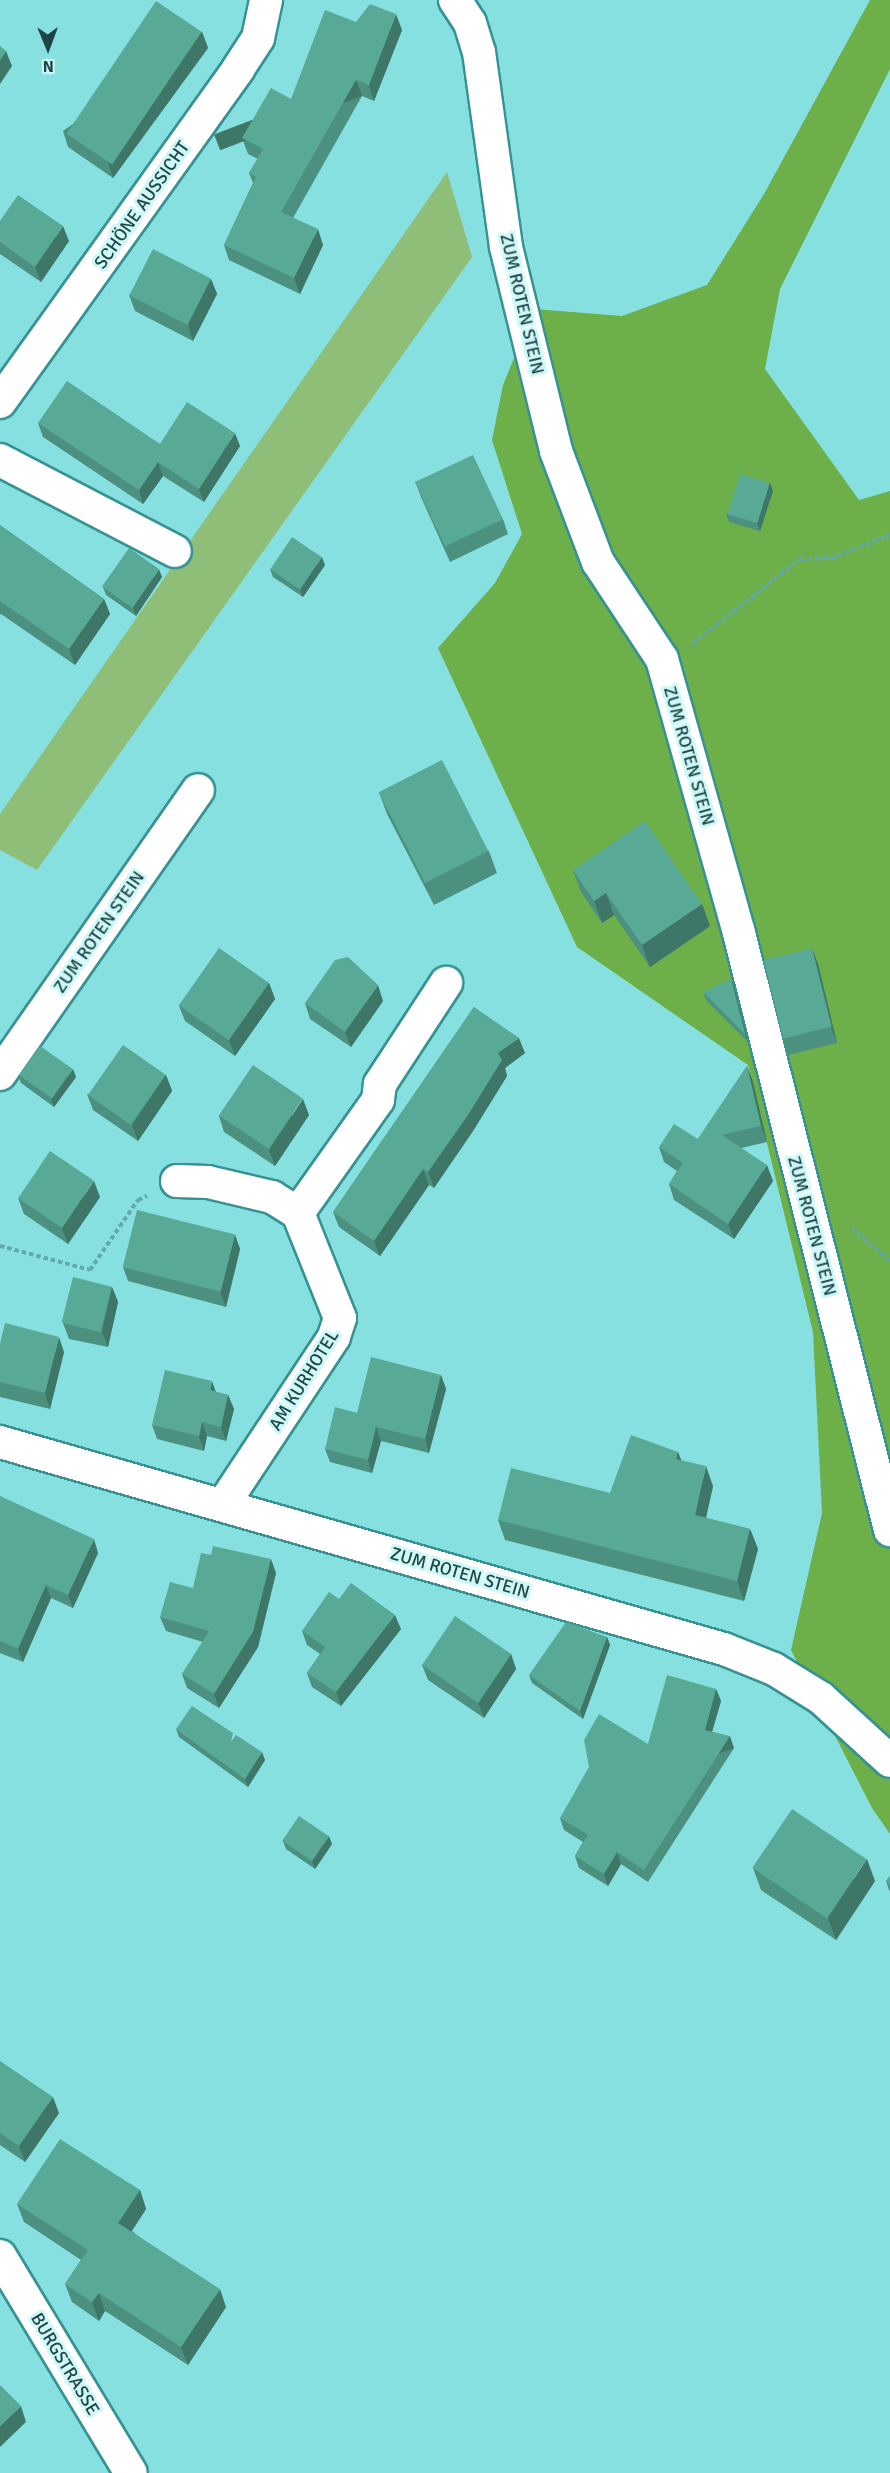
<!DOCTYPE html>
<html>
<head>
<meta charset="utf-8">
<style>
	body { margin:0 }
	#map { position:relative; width:890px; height:2473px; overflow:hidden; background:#87e0e0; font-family:Signika,sans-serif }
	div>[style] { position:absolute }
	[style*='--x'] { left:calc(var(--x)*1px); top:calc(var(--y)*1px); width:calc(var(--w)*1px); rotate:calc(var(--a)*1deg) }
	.green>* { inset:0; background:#8ebe77 }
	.forest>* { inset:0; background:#6daf49 }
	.path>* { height:4px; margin-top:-2px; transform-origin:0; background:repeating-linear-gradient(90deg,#62a9a9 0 4.5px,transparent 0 7.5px) }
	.roads { filter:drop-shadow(2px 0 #369293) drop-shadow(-2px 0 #369293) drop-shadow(0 2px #369293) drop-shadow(0 -2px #369293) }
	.minor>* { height:32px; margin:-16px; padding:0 16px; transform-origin:16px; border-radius:16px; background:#fff }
	.wall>* { inset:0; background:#4c9180 }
	.shaded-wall>* { inset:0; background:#3e7668; transform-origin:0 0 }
	.building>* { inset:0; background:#58a995; transform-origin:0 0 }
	span { translate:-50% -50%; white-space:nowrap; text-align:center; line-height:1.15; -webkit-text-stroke:6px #cef8f8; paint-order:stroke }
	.street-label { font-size:18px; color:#1f4444 }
	.north { position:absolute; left:18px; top:18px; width:60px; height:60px; -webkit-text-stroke:4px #cef8f8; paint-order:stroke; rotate:179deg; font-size:16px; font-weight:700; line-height:24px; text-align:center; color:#1f4444 }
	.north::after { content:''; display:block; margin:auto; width:21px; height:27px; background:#1f4444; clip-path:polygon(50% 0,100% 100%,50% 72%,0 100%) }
</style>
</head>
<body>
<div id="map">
	<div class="green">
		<div style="clip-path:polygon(447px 172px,472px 257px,37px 870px,0 850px,0 814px)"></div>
	</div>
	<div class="forest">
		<div style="clip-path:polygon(870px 0,890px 0,890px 69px,780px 289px,765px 369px,859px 500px,890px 491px,890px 1834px,872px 1808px,791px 1650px,822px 1513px,813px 1332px,748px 1065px,577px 947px,438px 648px,495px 583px,522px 534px,492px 440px,503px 385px,534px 309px,622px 316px,707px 285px,764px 194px)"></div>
	</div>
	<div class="path">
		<div style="--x:692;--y:644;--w:137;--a:-38.2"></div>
		<div style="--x:800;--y:559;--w:31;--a:-2"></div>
		<div style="--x:831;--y:558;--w:63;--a:-21.3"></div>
		<div style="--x:852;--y:1228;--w:50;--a:41"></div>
		<div style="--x:0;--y:1246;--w:93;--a:14.9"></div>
		<div style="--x:90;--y:1270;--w:85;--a:-55.6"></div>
		<div style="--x:138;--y:1200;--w:10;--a:-24"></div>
	</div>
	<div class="roads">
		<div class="minor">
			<div style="--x:455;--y:0;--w:27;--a:57"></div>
			<div style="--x:470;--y:23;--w:30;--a:73"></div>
			<div style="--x:479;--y:52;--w:197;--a:82.1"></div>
			<div style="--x:506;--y:247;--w:210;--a:76.2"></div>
			<div style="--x:556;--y:451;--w:119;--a:69.3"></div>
			<div style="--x:598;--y:562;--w:116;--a:56.6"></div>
			<div style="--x:662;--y:659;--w:285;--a:74.3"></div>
			<div style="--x:739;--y:933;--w:616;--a:75.81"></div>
			<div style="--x:0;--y:402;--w:409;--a:-54.4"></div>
			<div style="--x:238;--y:69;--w:37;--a:-57"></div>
			<div style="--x:258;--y:38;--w:39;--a:-78"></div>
			<div style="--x:0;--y:460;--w:197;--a:27.5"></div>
			<div style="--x:0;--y:1074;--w:346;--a:-55.1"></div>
			<div style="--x:177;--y:1181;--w:31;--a:2"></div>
			<div style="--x:208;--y:1182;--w:66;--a:13.2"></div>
			<div style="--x:272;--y:1197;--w:31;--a:32"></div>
			<div style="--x:298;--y:1213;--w:113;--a:68.2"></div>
			<div style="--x:340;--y:1318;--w:20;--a:108"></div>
			<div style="--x:334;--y:1337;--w:201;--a:123.5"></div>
			<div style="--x:298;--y:1213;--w:138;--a:-54.7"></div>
			<div style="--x:378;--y:1100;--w:16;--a:-83"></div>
			<div style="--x:380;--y:1084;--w:121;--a:-56.8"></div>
			<div style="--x:0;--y:1442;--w:753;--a:15.96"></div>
			<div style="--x:724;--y:1649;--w:54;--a:21.8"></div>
			<div style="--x:774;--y:1669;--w:55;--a:31.7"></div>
			<div style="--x:821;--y:1698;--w:93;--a:42.4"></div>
			<div style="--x:0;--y:2256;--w:253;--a:58.9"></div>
		</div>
	</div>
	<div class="wall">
		<div style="clip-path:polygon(356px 22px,402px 30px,374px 101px,362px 96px,293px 218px,323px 245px,300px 294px,229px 260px,224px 245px,253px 183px,249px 173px,258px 159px,248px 154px,242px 138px,291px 99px)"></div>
		<div style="clip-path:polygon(202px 32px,208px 48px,113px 178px,68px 147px,63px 131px)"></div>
		<div style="clip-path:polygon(0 221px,69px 241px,41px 282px,0 254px)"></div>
		<div style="clip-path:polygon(211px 279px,217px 294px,193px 341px,135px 311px,129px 295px)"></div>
		<div style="clip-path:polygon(38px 423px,160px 444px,240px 446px,204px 502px,163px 476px,143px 504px,43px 437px)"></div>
		<div style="clip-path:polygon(415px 481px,503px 519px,508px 534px,450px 562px,421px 497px)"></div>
		<div style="clip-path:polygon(770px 483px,773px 491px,760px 531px,729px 522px,726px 514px)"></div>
		<div style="clip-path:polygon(0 525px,104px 599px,110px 614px,75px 665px,1px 614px,0 615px)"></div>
		<div style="clip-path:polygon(325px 565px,303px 597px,273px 577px,270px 569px)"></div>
		<div style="clip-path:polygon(162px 577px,136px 616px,106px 595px,103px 587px)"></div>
		<div style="clip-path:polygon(379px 792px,489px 851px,497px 873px,434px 905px,387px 814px)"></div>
		<div style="clip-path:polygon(573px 870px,702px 904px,710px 926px,650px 967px,614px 915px,602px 923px,581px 892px)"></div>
		<div style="clip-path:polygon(812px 948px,818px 964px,837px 1043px,788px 1055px,783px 1039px)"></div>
		<div style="clip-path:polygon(269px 983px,275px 999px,235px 1056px,185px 1021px,179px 1006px)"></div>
		<div style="clip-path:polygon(734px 987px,748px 1042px,706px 1000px,703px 992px)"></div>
		<div style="clip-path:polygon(383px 1001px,351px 1047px,310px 1019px,305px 1003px)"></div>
		<div style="clip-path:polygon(474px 1007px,525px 1053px,505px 1068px,507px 1076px,473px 1131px,434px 1188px,429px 1185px,380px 1256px,339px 1227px,333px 1212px)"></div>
		<div style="clip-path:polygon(747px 1066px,753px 1082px,767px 1142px,741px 1148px,773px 1181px,734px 1239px,674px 1200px,669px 1184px,677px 1171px,664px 1162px,659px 1147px,698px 1139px)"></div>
		<div style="clip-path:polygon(18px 1075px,76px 1077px,54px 1107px,21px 1083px)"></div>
		<div style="clip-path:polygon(166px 1075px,172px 1091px,138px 1141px,93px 1110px,87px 1094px)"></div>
		<div style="clip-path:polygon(309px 1115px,275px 1166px,224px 1132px,219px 1116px)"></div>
		<div style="clip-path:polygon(100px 1197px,68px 1244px,24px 1214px,18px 1198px)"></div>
		<div style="clip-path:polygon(235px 1235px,240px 1249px,226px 1307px,128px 1281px,123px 1267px)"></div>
		<div style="clip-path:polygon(112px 1287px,118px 1302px,108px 1347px,69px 1339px,63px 1323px)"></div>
		<div style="clip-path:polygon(0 1344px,64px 1352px,50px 1409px,0 1397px)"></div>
		<div style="clip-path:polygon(441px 1375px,446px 1389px,429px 1453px,381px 1441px,372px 1473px,330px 1462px,325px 1449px,357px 1413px)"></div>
		<div style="clip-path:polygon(216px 1392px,228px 1395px,234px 1409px,226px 1441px,207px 1436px,204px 1451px,157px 1439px,152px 1425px)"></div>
		<div style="clip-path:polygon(678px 1452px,681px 1460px,713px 1486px,706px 1518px,750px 1529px,758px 1549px,744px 1601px,505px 1540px,498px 1520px,610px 1493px)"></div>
		<div style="clip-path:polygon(0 1496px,98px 1553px,73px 1608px,51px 1598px,23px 1662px,0 1653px)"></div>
		<div style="clip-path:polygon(276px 1573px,258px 1647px,219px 1708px,187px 1688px,182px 1674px,203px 1642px,166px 1631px,160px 1617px,193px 1588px)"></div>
		<div style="clip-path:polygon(339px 1599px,401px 1629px,341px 1706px,312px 1687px,307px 1673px,320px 1654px,307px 1645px,302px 1631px)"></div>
		<div style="clip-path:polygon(607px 1637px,610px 1645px,583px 1719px,532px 1683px,529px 1675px)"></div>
		<div style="clip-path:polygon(511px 1654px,516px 1669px,484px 1718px,428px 1680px,422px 1665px)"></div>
		<div style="clip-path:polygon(716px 1689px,721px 1701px,712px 1732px,734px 1748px,648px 1882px,621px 1864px,608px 1886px,579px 1868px,575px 1856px,583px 1842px,564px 1830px,560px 1818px,648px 1744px)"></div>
		<div style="clip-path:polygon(176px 1729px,265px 1760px,248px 1787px,179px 1737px)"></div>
		<div style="clip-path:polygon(283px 1841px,332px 1844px,315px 1869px,286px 1849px)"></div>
		<div style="clip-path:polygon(753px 1868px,875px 1881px,836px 1940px,761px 1890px)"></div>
		<div style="clip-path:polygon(890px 1876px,890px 1891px,889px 1890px,886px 1881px)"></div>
		<div style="clip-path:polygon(0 2061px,59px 2113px,25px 2162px,0 2145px)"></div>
		<div style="clip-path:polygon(140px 2190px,146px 2209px,132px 2231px,226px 2307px,188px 2365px,105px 2311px,99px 2321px,72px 2302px,65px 2284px,81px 2260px,24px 2222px,17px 2204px)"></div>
	</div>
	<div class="shaded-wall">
		<div style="clip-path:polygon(396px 14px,402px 30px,374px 101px,369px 85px)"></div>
		<div style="clip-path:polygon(202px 32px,208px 48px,113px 178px,108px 162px)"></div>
		<div style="clip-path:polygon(6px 51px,12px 66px,0 84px,0 60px)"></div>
		<div style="left:356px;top:80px;width:17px;height:152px;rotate:69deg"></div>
		<div style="clip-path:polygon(63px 226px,69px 241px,41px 282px,35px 267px)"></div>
		<div style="clip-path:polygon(318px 229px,323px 245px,300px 294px,294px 278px)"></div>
		<div style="clip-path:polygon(211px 279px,217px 294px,193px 341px,188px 325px)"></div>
		<div style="clip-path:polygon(235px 433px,240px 446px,204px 502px,199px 489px)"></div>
		<div style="clip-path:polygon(158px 462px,163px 476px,143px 504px,139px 490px)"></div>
		<div style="clip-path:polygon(770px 483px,773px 491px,760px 531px,757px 523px)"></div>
		<div style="clip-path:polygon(322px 557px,325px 565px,303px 597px,300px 589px)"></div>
		<div style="clip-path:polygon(159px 569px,162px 577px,136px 616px,133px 608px)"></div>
		<div style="clip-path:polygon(104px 599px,110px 614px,75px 665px,69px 649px)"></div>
		<div style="clip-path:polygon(606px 893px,614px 915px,602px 923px,594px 901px)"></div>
		<div style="clip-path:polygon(702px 904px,710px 926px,650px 967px,642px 945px)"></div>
		<div style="clip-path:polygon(812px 948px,818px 964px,837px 1043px,831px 1027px)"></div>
		<div style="clip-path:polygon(731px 979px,734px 987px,748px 1042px,745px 1034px)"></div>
		<div style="clip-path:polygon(269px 983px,275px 999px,235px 1056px,229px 1040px)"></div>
		<div style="clip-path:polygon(378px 985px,383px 1001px,351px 1047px,345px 1032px)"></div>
		<div style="clip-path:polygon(519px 1038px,525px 1053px,505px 1068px,507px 1076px,473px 1131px,434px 1188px,428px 1172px,498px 1053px)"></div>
		<div style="clip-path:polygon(747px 1066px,753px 1082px,767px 1142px,761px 1126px)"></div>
		<div style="clip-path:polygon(73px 1069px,76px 1077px,54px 1107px,51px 1099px)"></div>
		<div style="clip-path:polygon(166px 1075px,172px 1091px,138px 1141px,132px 1125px)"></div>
		<div style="clip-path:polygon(303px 1099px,309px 1115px,275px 1166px,269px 1150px)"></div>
		<div style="clip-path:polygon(767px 1165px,773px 1181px,734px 1239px,728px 1224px)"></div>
		<div style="clip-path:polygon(423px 1169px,429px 1185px,380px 1256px,374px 1241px)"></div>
		<div style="clip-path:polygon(94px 1181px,100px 1197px,68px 1244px,62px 1228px)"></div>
		<div style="clip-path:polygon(235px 1235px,240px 1249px,226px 1307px,220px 1292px)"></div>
		<div style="clip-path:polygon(112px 1287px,118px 1302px,108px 1347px,102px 1332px)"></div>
		<div style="clip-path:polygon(59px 1337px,64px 1352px,50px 1409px,45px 1393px)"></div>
		<div style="clip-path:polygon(441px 1375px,446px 1389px,429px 1453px,425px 1439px)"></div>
		<div style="clip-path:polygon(212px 1381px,217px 1395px,210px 1390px)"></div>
		<div style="clip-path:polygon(228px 1395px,234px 1409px,226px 1441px,221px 1427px)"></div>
		<div style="clip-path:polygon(202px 1422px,207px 1436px,204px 1451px,199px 1436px)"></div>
		<div style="clip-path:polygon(376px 1427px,381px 1441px,372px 1473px,368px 1460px)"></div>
		<div style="clip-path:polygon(678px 1452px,686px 1473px,676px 1459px)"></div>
		<div style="clip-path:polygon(706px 1466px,713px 1486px,702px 1535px,695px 1515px)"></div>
		<div style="clip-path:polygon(750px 1529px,758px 1549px,744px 1601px,737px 1581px)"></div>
		<div style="clip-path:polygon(94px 1539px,98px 1553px,73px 1608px,68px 1595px)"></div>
		<div style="clip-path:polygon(271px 1559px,276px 1573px,258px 1647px,219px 1708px,214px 1694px)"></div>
		<div style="clip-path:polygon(46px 1585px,51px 1598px,23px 1662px,18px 1649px)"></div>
		<div style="clip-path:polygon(395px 1615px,401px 1629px,341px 1706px,336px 1692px)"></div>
		<div style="clip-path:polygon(607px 1637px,610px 1645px,583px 1719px,580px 1711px)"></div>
		<div style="clip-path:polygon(511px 1654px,516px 1669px,484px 1718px,478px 1702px)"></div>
		<div style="clip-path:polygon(716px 1689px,721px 1701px,709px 1742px,705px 1730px)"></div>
		<div style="left:730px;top:1736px;width:13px;height:159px;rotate:72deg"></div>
		<div style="clip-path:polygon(262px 1752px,265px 1760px,248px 1787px,245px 1779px)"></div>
		<div style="clip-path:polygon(329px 1836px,332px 1844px,315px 1869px,312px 1861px)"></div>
		<div style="clip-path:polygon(617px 1852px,621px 1864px,608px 1886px,604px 1874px)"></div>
		<div style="clip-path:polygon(867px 1859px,875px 1881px,836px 1940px,828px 1918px)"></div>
		<div style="clip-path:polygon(53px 2097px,59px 2113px,25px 2162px,19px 2146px)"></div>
		<div style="clip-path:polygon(140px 2190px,146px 2209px,125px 2241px,118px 2223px)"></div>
		<div style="clip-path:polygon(220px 2289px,226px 2307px,188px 2365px,181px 2347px)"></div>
		<div style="clip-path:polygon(99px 2293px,105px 2311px,99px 2321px,92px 2302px)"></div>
		<div style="clip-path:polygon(21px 2406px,26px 2422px,0 2447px,0 2426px)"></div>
	</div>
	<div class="building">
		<div style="left:156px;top:1px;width:55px;height:160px;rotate:34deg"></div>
		<div style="clip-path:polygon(370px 4px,396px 14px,369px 85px,356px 80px,281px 212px,318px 229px,294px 278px,224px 245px,256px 177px,249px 173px,263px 149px,242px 138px,271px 88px,291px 99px,325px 10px,356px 22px)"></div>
		<div style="clip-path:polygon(0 46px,6px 51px,0 60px)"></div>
		<div style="clip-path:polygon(18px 195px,63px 226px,35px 267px,0 242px,0 221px)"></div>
		<div style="left:153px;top:249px;width:65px;height:52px;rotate:27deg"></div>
		<div style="clip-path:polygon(67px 381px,160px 444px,187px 402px,235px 433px,199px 489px,158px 462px,139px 490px,38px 423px)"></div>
		<div style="left:473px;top:455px;width:71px;height:64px;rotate:65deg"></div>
		<div style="left:740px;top:474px;width:31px;height:42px;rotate:17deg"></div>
		<div style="clip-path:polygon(0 525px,104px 599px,69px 649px,0 601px)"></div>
		<div style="left:292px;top:537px;width:36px;height:39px;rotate:34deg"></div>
		<div style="left:129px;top:548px;width:37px;height:47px;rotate:35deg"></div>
		<div style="left:442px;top:760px;width:102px;height:71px;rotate:63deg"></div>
		<div style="clip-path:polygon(645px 821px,702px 904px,642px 945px,606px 893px,594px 901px,573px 870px)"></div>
		<div style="left:219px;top:948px;width:61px;height:70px;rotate:35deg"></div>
		<div style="left:812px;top:948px;width:81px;height:50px;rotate:76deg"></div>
		<div style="clip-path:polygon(348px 957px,378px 985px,345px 1032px,305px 1003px,335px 960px)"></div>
		<div style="clip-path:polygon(731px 979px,745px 1034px,703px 992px)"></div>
		<div style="clip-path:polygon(474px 1007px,519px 1038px,498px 1053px,502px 1060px,468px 1115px,428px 1172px,423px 1169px,374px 1241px,333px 1212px)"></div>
		<div style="left:123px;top:1045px;width:52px;height:61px;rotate:35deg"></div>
		<div style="left:40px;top:1046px;width:40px;height:36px;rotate:35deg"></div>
		<div style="left:253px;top:1065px;width:60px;height:61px;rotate:34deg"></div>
		<div style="clip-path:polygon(747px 1066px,761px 1126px,722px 1135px,767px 1165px,728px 1224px,669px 1184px,683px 1163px,659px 1147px,674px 1124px,698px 1139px)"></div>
		<div style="left:50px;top:1151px;width:53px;height:57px;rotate:34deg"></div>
		<div style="left:137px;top:1210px;width:101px;height:59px;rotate:14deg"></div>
		<div style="left:73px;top:1277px;width:40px;height:47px;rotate:14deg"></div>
		<div style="clip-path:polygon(5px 1323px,59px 1337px,45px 1393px,0 1382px,0 1344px)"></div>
		<div style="clip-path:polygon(371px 1357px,441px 1375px,425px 1439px,376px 1427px,368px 1460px,325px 1449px,335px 1407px,357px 1413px)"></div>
		<div style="clip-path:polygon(165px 1370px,212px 1381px,210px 1390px,228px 1395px,221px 1427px,202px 1422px,199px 1436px,152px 1425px)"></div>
		<div style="clip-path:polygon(631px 1435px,678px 1452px,676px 1459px,706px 1466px,695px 1515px,750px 1529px,737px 1581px,498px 1520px,511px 1468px,610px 1493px)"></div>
		<div style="clip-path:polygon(0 1496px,94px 1539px,68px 1595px,46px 1585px,18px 1649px,0 1641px)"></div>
		<div style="clip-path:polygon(213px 1546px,271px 1559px,253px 1632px,214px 1694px,182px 1674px,209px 1631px,160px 1617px,170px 1582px,193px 1588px,201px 1553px,211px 1555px)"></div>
		<div style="clip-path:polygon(351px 1583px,395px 1615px,336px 1692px,307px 1673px,325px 1647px,302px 1631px,329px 1592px,339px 1599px)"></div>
		<div style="left:455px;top:1616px;width:68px;height:59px;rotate:34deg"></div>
		<div style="clip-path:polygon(566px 1622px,607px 1637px,580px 1711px,529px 1675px)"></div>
		<div style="clip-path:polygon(667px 1675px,716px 1689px,705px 1730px,730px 1736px,644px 1870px,617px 1852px,604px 1874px,575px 1856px,588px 1835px,560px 1818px,589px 1767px,584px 1740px,599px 1714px,648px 1744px)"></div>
		<div style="clip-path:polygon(192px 1706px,233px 1733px,231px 1742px,236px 1735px,262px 1752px,245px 1779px,176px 1729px)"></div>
		<div style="left:792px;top:1809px;width:90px;height:71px;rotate:34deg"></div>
		<div style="left:299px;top:1816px;width:36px;height:30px;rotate:34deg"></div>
		<div style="clip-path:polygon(890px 1876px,890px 1885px,886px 1881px)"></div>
		<div style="clip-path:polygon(0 2061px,53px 2097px,19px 2146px,0 2133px)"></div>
		<div style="clip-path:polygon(60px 2139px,140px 2190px,118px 2223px,220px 2289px,181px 2347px,99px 2293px,92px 2302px,65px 2284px,88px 2250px,17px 2204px)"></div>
		<div style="clip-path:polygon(0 2385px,21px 2406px,0 2426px)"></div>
	</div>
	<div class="street-label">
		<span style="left:142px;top:205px;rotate:-55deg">SCHÖNE AUSSICHT</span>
		<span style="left:522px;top:304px;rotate:77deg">ZUM ROTEN STEIN</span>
		<span style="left:689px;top:756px;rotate:74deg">ZUM ROTEN STEIN</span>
		<span style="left:99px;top:932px;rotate:-55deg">ZUM ROTEN STEIN</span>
		<span style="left:812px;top:1226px;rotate:75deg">ZUM ROTEN STEIN</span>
		<span style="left:304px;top:1380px;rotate:-58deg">AM KURHOTEL</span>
		<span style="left:460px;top:1573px;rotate:16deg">ZUM ROTEN STEIN</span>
		<span style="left:65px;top:2364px;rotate:59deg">BURGSTRASSE</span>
	</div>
	<div class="north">N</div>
</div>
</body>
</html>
